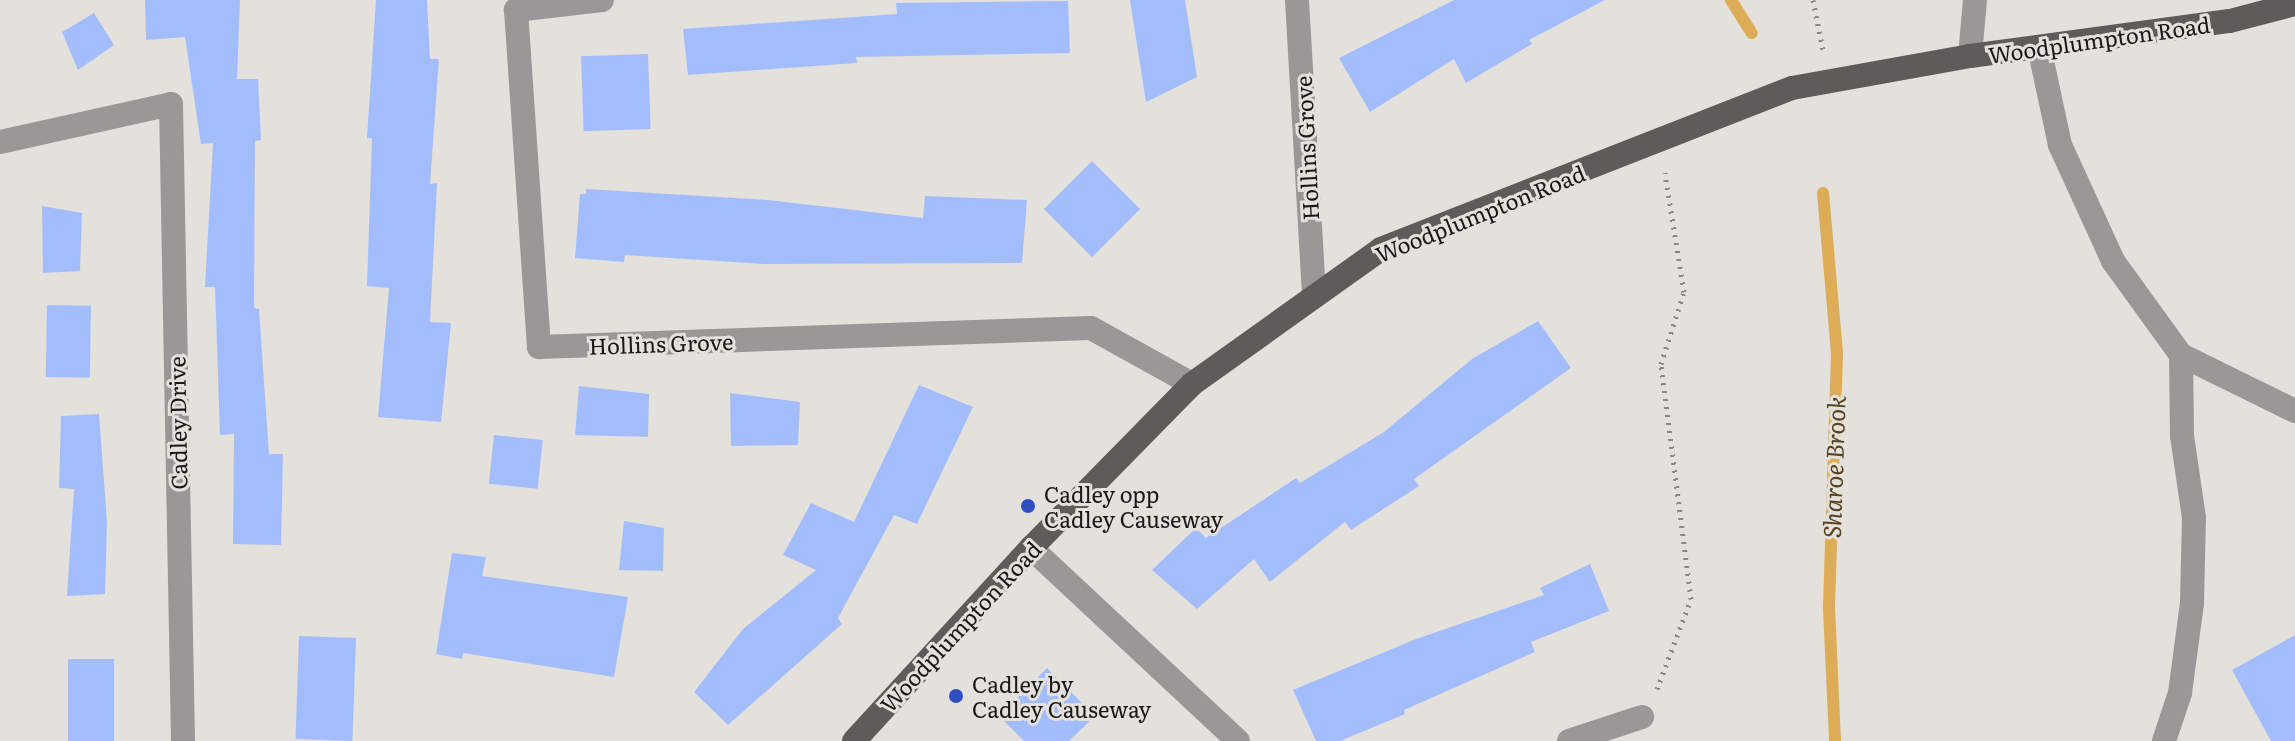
<!DOCTYPE html>
<html>
<head>
<meta charset="utf-8">
<style>
	body { margin:0 }
	#map { position:relative; width:2295px; height:741px; overflow:hidden; background:#e4e1dc; font-family:Literata,serif }
	div>[style] { position:absolute }
	[style*='--x'] { left:calc(var(--x)*1px); top:calc(var(--y)*1px); width:calc(var(--w)*1px); rotate:calc(var(--a)*1deg) }
	.stream>* { height:12px; margin:-6px; padding:0 6px; transform-origin:6px; border-radius:6px; background:#dcac56 }
	.building>* { inset:0; background:#a3bdfc; transform-origin:0 0 }
	.path>* { height:5px; margin-top:-2.5px; transform-origin:0; background:repeating-linear-gradient(90deg,#8a8885 0 2px,transparent 0 8px) }
	.minor>* { height:24px; margin:-12px; padding:0 12px; transform-origin:12px; border-radius:12px; background:#999896 }
	.major>* { height:24px; margin:-12px; padding:0 12px; transform-origin:12px; border-radius:12px; background:#5e5c58 }
	.dots>* { width:22px; height:22px; translate:-50% -50%; box-sizing:border-box; border:4px solid #e4e1dc; border-radius:50% }
	span { translate:-50% -50%; white-space:nowrap; text-align:center; line-height:1.15; -webkit-text-stroke:6px #e4e1dc; paint-order:stroke }
	.street-label { font-size:22px; color:#1a1817 }
	.poi-label { font-size:22px; color:#1a1817 }
	.left { translate:0 -50%; text-align:left }
	.water-label { font-size:24px; color:#56421d; font-style:italic }
</style>
</head>
<body>
<div id="map">
	<div class="stream">
		<div style="--x:1731;--y:0;--w:39;--a:58"></div>
		<div style="--x:1823;--y:193;--w:161;--a:85"></div>
		<div style="--x:1837;--y:353;--w:255;--a:91.8"></div>
		<div style="--x:1829;--y:608;--w:133;--a:87.4"></div>
	</div>
	<div class="building">
		<div style="clip-path:polygon(145px 0,240px 0,237px 79px,258px 79px,261px 140px,255px 141px,254px 308px,259px 309px,269px 454px,283px 454px,281px 545px,233px 544px,234px 434px,220px 435px,215px 287px,205px 287px,213px 143px,201px 144px,185px 37px,146px 40px)"></div>
		<div style="clip-path:polygon(376px 0,427px 0,430px 59px,439px 59px,430px 184px,437px 183px,430px 322px,451px 323px,441px 422px,378px 417px,389px 288px,367px 286px,372px 138px,367px 138px)"></div>
		<div style="clip-path:polygon(1130px 0,1185px 0,1197px 77px,1146px 102px)"></div>
		<div style="clip-path:polygon(1454px 0,1605px 0,1529px 40px,1532px 44px,1466px 83px,1454px 59px,1370px 112px,1339px 58px)"></div>
		<div style="clip-path:polygon(1068px 1px,1070px 53px,856px 57px,857px 63px,688px 75px,683px 29px,897px 14px,896px 3px)"></div>
		<div style="clip-path:polygon(94px 13px,114px 45px,78px 70px,62px 32px)"></div>
		<div style="left:648px;top:54px;width:75px;height:67px;rotate:88deg"></div>
		<div style="left:1092px;top:161px;width:68px;height:68px;rotate:45deg"></div>
		<div style="clip-path:polygon(586px 189px,768px 200px,923px 218px,925px 196px,1027px 200px,1022px 263px,764px 264px,625px 255px,624px 262px,575px 258px,580px 194px,586px 194px)"></div>
		<div style="clip-path:polygon(42px 206px,82px 213px,80px 271px,43px 273px)"></div>
		<div style="left:47px;top:305px;width:44px;height:72px;rotate:1deg"></div>
		<div style="clip-path:polygon(1538px 321px,1571px 368px,1414px 479px,1419px 486px,1351px 530px,1345px 522px,1270px 582px,1254px 559px,1197px 609px,1152px 570px,1196px 528px,1206px 538px,1296px 478px,1300px 483px,1384px 432px,1472px 359px)"></div>
		<div style="clip-path:polygon(919px 385px,973px 407px,917px 524px,894px 515px,838px 618px,842px 624px,728px 725px,694px 692px,743px 629px,816px 570px,783px 555px,811px 503px,854px 522px)"></div>
		<div style="clip-path:polygon(579px 386px,649px 394px,648px 437px,575px 435px)"></div>
		<div style="clip-path:polygon(730px 393px,800px 402px,798px 445px,731px 446px)"></div>
		<div style="clip-path:polygon(99px 414px,107px 522px,105px 594px,67px 596px,74px 489px,59px 488px,61px 416px)"></div>
		<div style="left:494px;top:435px;width:49px;height:49px;rotate:6deg"></div>
		<div style="clip-path:polygon(624px 521px,664px 528px,663px 571px,619px 570px)"></div>
		<div style="clip-path:polygon(452px 553px,486px 557px,482px 576px,628px 597px,614px 677px,463px 653px,462px 659px,436px 654px)"></div>
		<div style="clip-path:polygon(1590px 564px,1609px 611px,1531px 642px,1535px 652px,1404px 710px,1405px 714px,1340px 741px,1316px 741px,1293px 690px,1416px 639px,1544px 595px,1540px 588px)"></div>
		<div style="clip-path:polygon(2295px 635px,2295px 741px,2271px 741px,2232px 670px)"></div>
		<div style="left:356px;top:638px;width:103px;height:57px;rotate:92deg"></div>
		<div style="left:114px;top:659px;width:82px;height:46px;rotate:90deg"></div>
		<div style="clip-path:polygon(1047px 668px,1095px 716px,1069px 741px,1024px 741px,999px 716px)"></div>
	</div>
	<div class="path">
		<div style="--x:1813;--y:0;--w:51;--a:78.7"></div>
		<div style="--x:1657;--y:689;--w:96;--a:-69.3"></div>
		<div style="--x:1691;--y:599;--w:237;--a:-97.3"></div>
		<div style="--x:1661;--y:364;--w:76;--a:-72.3"></div>
		<div style="--x:1684;--y:292;--w:121;--a:-99.1"></div>
	</div>
	<div class="minor">
		<div style="--x:602;--y:0;--w:87;--a:173.4"></div>
		<div style="--x:516;--y:10;--w:338;--a:86.1"></div>
		<div style="--x:539;--y:347;--w:552;--a:-1.97"></div>
		<div style="--x:1091;--y:328;--w:115;--a:29"></div>
		<div style="--x:1297;--y:0;--w:297;--a:86.7"></div>
		<div style="--x:2039;--y:47;--w:100;--a:77.9"></div>
		<div style="--x:2060;--y:145;--w:128;--a:65.4"></div>
		<div style="--x:2113;--y:261;--w:116;--a:54.1"></div>
		<div style="--x:2181;--y:355;--w:127;--a:26.2"></div>
		<div style="--x:1970;--y:56;--w:56;--a:-84.9"></div>
		<div style="--x:0;--y:142;--w:175;--a:-12.5"></div>
		<div style="--x:171;--y:104;--w:637;--a:88.92"></div>
		<div style="--x:1031;--y:548;--w:283;--a:43"></div>
		<div style="--x:1569;--y:741;--w:77;--a:-18.2"></div>
		<div style="--x:2164;--y:741;--w:51;--a:-71.6"></div>
		<div style="--x:2180;--y:693;--w:91;--a:-82.4"></div>
		<div style="--x:2192;--y:603;--w:85;--a:-88.7"></div>
		<div style="--x:2194;--y:518;--w:83;--a:-98.3"></div>
		<div style="--x:2182;--y:436;--w:81;--a:-90.7"></div>
	</div>
	<div class="major">
		<div style="--x:854;--y:741;--w:262;--a:-47.5"></div>
		<div style="--x:1031;--y:548;--w:230;--a:-45.5"></div>
		<div style="--x:1192;--y:384;--w:232;--a:-35.5"></div>
		<div style="--x:1381;--y:249;--w:441;--a:-21.4"></div>
		<div style="--x:1792;--y:88;--w:181;--a:-10.2"></div>
		<div style="--x:1970;--y:56;--w:262;--a:-7.7"></div>
		<div style="--x:2230;--y:21;--w:67;--a:-14.7"></div>
	</div>
	<div class="dots">
		<div style="left:1028px;top:506px;background:#2f4fc0"></div>
		<div style="left:956px;top:696px;background:#2f4fc0"></div>
	</div>
	<div class="street-label">
		<span style="left:2099px;top:39px;rotate:-8deg">Woodplumpton Road</span>
		<span style="left:1306px;top:148px;rotate:-93deg">Hollins Grove</span>
		<span style="left:1480px;top:213px;rotate:-22deg">Woodplumpton Road</span>
		<span style="left:661px;top:343px;rotate:-2deg">Hollins Grove</span>
		<span style="left:177px;top:423px;rotate:-91deg">Cadley Drive</span>
		<span style="left:960px;top:626px;rotate:-47deg">Woodplumpton Road</span>
	</div>
	<div class="poi-label">
		<span class="left" style="left:1044px;top:506px">Cadley opp<br>Cadley Causeway</span>
		<span class="left" style="left:972px;top:696px">Cadley by<br>Cadley Causeway</span>
	</div>
	<div class="water-label">
		<span style="left:1833px;top:467px;rotate:-88deg">Sharoe Brook</span>
	</div>
</div>
</body>
</html>
